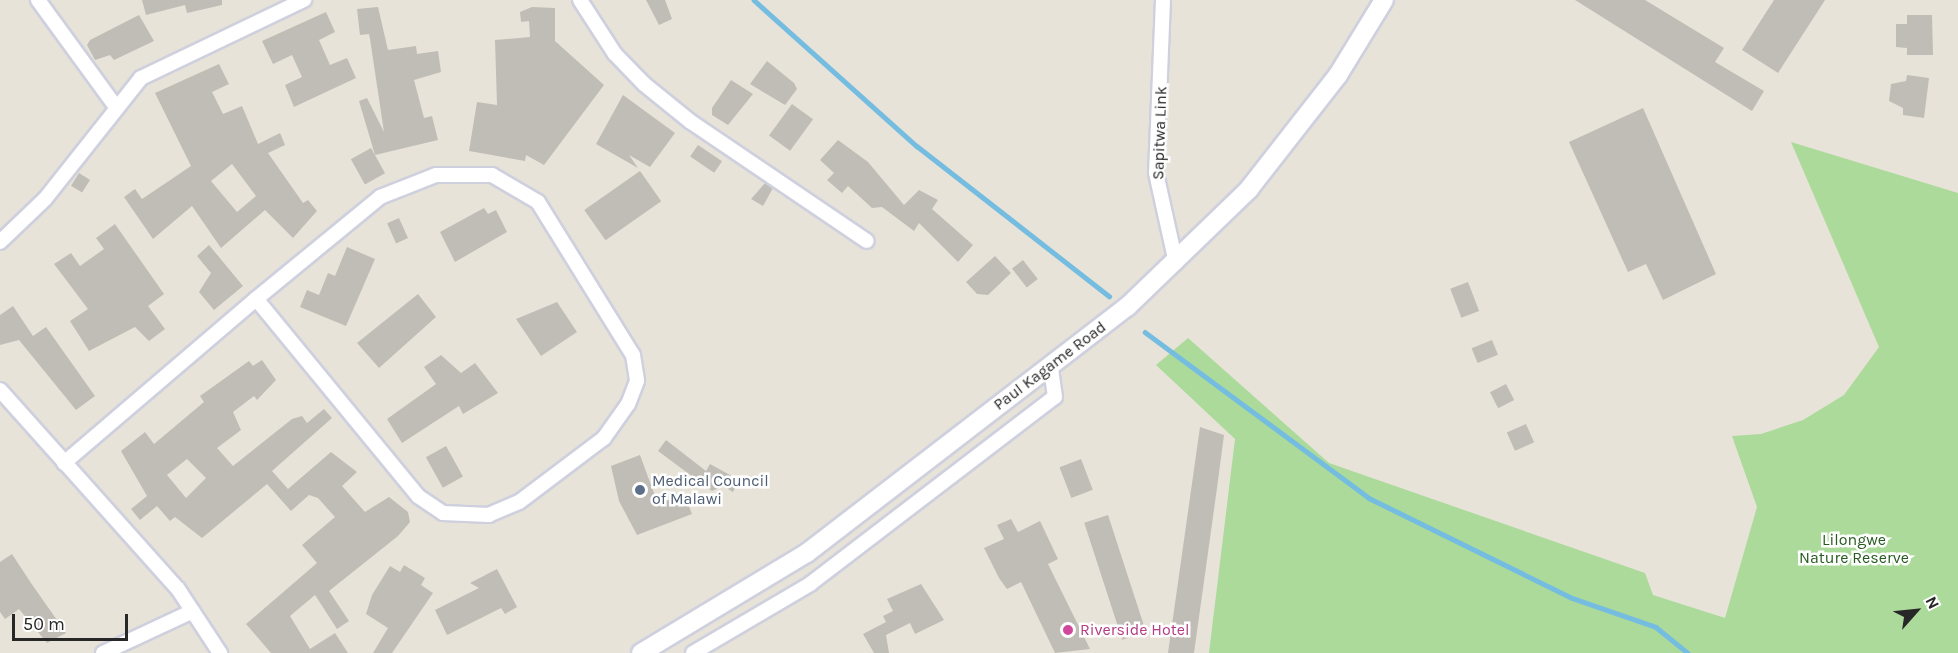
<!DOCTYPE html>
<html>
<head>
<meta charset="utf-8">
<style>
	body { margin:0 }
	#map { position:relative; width:1958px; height:653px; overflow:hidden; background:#e8e3d9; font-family:Karla,sans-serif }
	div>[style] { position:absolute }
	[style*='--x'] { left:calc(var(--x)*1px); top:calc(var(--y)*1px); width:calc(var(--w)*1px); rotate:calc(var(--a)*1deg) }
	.green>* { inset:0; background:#abda9a }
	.stream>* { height:4.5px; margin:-2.25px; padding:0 2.25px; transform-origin:2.25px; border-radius:2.25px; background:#75bce1 }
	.building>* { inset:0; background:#c0bdb6; transform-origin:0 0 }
	.roads { filter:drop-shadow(2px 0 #cfd0de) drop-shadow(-2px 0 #cfd0de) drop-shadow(0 2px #cfd0de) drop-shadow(0 -2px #cfd0de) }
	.street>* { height:14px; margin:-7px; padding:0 7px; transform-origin:7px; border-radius:7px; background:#fff }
	.secondary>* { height:18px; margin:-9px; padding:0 9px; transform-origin:9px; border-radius:9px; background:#fff }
	.dots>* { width:16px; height:16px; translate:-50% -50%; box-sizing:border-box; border:3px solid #fff; border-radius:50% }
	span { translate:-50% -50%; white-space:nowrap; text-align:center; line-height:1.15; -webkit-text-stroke:5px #fff; paint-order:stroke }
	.street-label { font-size:16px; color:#272727 }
	.service-label { font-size:16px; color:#4e5e75 }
	.left { translate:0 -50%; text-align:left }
	.park-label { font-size:16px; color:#275b1f }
	.hotel-label { font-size:16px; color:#b23c85 }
	.north { position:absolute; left:1886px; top:581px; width:60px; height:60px; -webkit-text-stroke:4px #fff; paint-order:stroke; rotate:63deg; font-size:16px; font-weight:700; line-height:24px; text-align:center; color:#272727 }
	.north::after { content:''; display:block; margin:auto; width:21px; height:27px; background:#272727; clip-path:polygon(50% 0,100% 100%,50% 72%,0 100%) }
	.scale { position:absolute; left:12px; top:614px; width:116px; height:27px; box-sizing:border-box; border:3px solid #272727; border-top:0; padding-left:8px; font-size:18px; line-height:21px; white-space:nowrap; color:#272727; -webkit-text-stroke:4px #fff; paint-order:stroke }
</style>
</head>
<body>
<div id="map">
	<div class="green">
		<div style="clip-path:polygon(1791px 142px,1958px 193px,1958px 653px,1209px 653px,1235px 439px,1156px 365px,1188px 338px,1329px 463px,1645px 573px,1653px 595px,1725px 618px,1757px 507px,1732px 436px,1761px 434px,1803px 420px,1844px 395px,1879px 347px)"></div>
	</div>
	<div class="stream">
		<div style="--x:754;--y:0;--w:219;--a:41.9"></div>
		<div style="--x:917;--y:146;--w:244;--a:38"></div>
		<div style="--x:1145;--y:332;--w:279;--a:36.5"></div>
		<div style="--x:1369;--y:498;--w:226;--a:26.2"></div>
		<div style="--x:1572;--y:598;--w:89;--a:19"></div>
		<div style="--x:1656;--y:627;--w:41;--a:39.1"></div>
	</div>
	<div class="building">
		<div style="clip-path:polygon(142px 0,222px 0,222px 5px,187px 13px,185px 5px,146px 15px)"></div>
		<div style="clip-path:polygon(646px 0,665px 0,672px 19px,659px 25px)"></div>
		<div style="clip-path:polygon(1575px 0,1645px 0,1724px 48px,1715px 62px,1764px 91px,1752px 111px)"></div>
		<div style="clip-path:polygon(1774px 0,1825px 0,1778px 73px,1742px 50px)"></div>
		<div style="clip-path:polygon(378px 7px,388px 50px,416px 46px,417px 54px,438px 51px,441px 72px,414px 80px,424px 118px,432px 116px,438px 140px,375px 155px,359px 101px,367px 98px,384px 132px,370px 39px,369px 34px,360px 35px,357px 9px)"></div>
		<div style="clip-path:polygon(532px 7px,555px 8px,555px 41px,604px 85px,544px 165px,526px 155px,525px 161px,469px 151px,477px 102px,497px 105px,495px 40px,530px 37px,529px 21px,521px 22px,520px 12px)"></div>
		<div style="clip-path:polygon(326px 12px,335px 32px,319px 40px,330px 65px,347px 58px,356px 78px,294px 107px,285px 85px,302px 77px,292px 55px,273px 64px,262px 41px)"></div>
		<div style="clip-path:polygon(139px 15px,154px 41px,114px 60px,110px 55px,95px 60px,87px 45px,90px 40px)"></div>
		<div style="clip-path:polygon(1907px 15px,1932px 15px,1933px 55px,1907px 55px,1907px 48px,1896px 47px,1896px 24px,1907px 24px)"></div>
		<div style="clip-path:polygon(767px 61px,794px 83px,797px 89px,785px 105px,750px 84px)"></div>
		<div style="clip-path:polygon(evenodd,219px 64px,229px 84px,212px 92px,223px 114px,242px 106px,258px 144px,280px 133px,285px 145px,268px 153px,303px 203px,308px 200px,317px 211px,293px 238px,265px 210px,221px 248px,192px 206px,153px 239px,124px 197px,135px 189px,142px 199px,191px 166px,155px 93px,219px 64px,232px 164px,256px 196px,237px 212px,211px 181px,232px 164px)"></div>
		<div style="clip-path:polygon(1907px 75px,1929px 78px,1924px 118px,1903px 115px,1903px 108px,1889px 101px,1891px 84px,1906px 81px)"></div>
		<div style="clip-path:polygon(731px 80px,753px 94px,728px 125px,712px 115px,712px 108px)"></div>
		<div style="clip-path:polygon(623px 95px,675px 133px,650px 167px,629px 155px,638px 168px,596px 144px)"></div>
		<div style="left:792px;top:104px;width:26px;height:39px;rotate:36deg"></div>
		<div style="clip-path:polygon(1643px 108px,1716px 274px,1663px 300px,1646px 264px,1628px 272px,1569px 142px)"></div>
		<div style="clip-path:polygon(838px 140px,868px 162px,904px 205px,919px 190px,938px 200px,932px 209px,973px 245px,958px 262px,919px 223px,914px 231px,882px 207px,872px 208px,848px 186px,842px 193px,827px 180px,834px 173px,820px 160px)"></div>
		<div style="left:698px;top:145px;width:29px;height:14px;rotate:34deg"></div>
		<div style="left:371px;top:148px;width:29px;height:23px;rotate:61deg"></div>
		<div style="left:640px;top:171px;width:37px;height:68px;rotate:55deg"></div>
		<div style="left:79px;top:173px;width:13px;height:15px;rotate:32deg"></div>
		<div style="clip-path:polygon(765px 183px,773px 188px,763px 206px,751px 199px)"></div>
		<div style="clip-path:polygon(484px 208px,488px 214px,496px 210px,507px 232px,455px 262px,440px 232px)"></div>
		<div style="left:399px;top:218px;width:22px;height:13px;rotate:66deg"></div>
		<div style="clip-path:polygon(115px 224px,164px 294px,148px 306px,165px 329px,149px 341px,135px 327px,89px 351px,70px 321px,88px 309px,54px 264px,71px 253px,80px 266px,104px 249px,96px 238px)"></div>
		<div style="clip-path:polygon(209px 245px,243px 286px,214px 310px,199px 292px,211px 273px,197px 256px)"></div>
		<div style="clip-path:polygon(347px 247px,375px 259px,346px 326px,300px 307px,307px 290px,319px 295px,328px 273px,335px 276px)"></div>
		<div style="clip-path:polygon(995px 256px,1011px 273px,988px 295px,977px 294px,966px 282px)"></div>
		<div style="left:1023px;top:260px;width:24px;height:14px;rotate:52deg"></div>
		<div style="left:1468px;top:282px;width:31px;height:19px;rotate:69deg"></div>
		<div style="clip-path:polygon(418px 294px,436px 317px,379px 368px,357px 343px)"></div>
		<div style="clip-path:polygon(557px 302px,577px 332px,541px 356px,516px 319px)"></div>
		<div style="clip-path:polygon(13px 306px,33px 336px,46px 327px,95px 396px,76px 410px,19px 340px,0 345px,0 315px)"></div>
		<div style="left:1492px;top:340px;width:16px;height:22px;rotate:68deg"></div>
		<div style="clip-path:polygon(441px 355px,461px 373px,475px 363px,498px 393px,463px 414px,459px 406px,402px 443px,387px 419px,436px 384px,424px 367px)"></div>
		<div style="clip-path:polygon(evenodd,262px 360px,276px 380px,257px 400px,254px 396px,233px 412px,241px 430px,217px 448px,233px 466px,292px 419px,302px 416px,307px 423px,324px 409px,332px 418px,272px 471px,288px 489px,331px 452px,357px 472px,342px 486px,365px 512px,389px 497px,408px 512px,410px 522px,398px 536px,329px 591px,349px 621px,337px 629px,315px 595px,290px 616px,310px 649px,335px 633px,348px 653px,271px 653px,246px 624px,317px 563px,302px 545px,335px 517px,318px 498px,309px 495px,291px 511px,267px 484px,202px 538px,175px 517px,170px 521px,157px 506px,140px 520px,131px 509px,147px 496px,121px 451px,145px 432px,154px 444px,204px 402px,200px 396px,249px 361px,253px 366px,262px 360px,187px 459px,206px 478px,186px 498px,167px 475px,187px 459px)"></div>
		<div style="left:1506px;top:384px;width:18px;height:18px;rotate:63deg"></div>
		<div style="left:1526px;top:424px;width:20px;height:21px;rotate:66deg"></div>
		<div style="clip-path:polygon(1200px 427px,1224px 435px,1217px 488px,1194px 653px,1168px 653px)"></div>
		<div style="clip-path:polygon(666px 440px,706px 471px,710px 464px,739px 480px,733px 492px,723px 486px,712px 491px,658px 451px)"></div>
		<div style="left:446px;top:446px;width:35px;height:23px;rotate:61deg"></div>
		<div style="clip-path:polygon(640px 455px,658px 504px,684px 494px,692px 514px,637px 535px,619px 501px,611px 466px)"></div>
		<div style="left:1081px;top:459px;width:33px;height:23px;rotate:69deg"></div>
		<div style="left:1108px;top:515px;width:123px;height:25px;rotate:72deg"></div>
		<div style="clip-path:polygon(1011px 519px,1018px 532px,1040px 521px,1058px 559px,1048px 564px,1090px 649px,1055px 653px,1021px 582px,1007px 589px,999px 578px,984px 548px,1004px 539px,997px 525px)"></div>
		<div style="clip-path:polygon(12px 554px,31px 583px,66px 633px,47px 643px,19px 609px,5px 619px,0 612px,0 562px)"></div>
		<div style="clip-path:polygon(404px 565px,425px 578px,421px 585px,433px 593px,392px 653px,373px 653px,388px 628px,366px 614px,372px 595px,390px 566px,400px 572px)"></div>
		<div style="clip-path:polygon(497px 569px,517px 607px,505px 614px,501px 608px,447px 635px,435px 610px,479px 588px,470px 583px)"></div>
		<div style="clip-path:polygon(921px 584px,944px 620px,915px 634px,910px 623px,886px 635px,889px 653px,874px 653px,863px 634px,886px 622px,883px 616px,893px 611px,887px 599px)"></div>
	</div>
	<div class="roads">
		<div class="street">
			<div style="--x:38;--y:0;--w:132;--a:53.9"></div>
			<div style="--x:580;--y:0;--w:64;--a:57.1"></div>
			<div style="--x:615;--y:54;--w:42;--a:46"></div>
			<div style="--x:644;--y:84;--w:60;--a:39"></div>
			<div style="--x:691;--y:122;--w:212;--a:34.1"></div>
			<div style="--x:1163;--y:0;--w:173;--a:92.3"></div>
			<div style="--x:1156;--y:173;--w:92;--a:77.5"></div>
			<div style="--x:0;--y:242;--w:62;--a:-43.7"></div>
			<div style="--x:45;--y:199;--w:154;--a:-51.6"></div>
			<div style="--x:141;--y:78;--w:181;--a:-25.6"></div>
			<div style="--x:0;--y:390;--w:267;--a:48.2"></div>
			<div style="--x:178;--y:589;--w:77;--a:56.7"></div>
			<div style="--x:64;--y:463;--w:253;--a:-40.5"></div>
			<div style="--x:256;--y:299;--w:161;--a:-39.4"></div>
			<div style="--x:380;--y:197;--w:60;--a:-21.4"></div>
			<div style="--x:436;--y:175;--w:56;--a:0"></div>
			<div style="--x:492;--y:175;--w:53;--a:30.4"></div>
			<div style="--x:538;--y:202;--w:180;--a:58.2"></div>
			<div style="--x:633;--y:355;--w:26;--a:81"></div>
			<div style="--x:637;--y:381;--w:25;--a:111"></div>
			<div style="--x:628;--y:404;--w:42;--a:125.2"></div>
			<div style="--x:604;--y:438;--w:106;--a:143"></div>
			<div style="--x:519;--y:502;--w:33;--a:157"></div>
			<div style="--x:489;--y:515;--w:46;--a:-177.5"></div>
			<div style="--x:443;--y:513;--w:30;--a:-146"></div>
			<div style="--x:418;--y:496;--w:255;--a:-129.4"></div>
			<div style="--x:103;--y:653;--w:99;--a:-25"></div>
			<div style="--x:693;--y:653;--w:136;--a:-30.5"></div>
			<div style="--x:810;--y:584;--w:308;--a:-37.4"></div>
			<div style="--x:1055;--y:397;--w:30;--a:-98"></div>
		</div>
		<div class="secondary">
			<div style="--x:641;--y:653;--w:194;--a:-31.1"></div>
			<div style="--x:807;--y:553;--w:404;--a:-37.6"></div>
			<div style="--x:1127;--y:307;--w:170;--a:-44"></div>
			<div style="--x:1249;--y:189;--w:145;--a:-52"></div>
			<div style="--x:1338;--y:75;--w:88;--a:-58.5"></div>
		</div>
	</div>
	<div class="dots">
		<div style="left:640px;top:490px;background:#5c6f8a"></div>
		<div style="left:1068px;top:630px;background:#d1479c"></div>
	</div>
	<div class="street-label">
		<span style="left:1160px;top:133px;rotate:-88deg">Sapitwa Link</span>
		<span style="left:1050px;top:366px;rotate:-37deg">Paul Kagame Road</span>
	</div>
	<div class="service-label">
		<span class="left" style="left:652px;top:490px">Medical Council<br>of Malawi</span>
	</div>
	<div class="park-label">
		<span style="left:1854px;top:549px">Lilongwe<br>Nature Reserve</span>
	</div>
	<div class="hotel-label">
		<span class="left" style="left:1080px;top:630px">Riverside Hotel</span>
	</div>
	<div class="north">N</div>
	<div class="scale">50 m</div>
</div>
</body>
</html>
